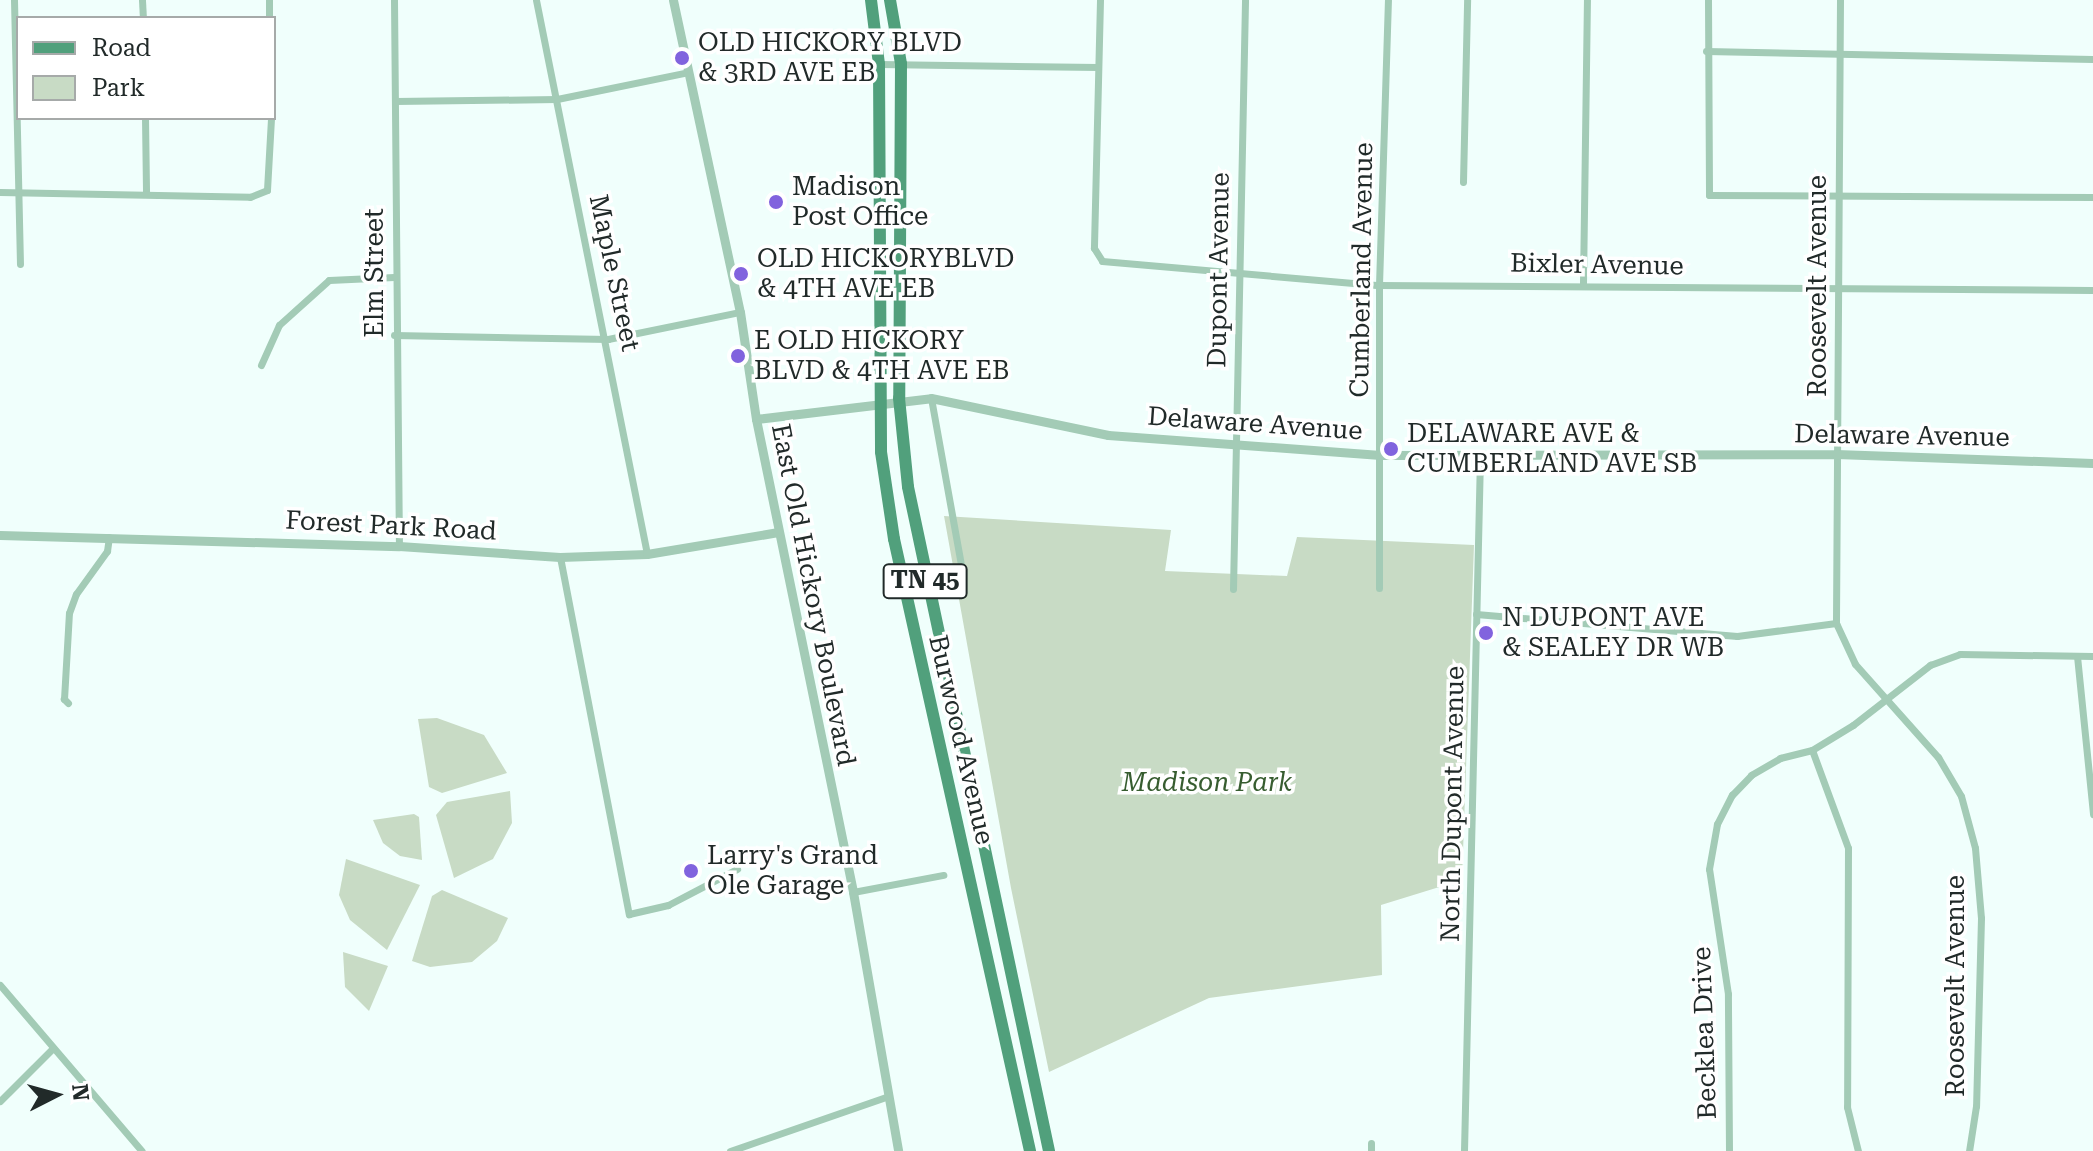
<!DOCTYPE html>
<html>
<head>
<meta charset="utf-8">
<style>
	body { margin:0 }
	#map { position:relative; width:2093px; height:1151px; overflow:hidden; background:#f0fffc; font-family:"Roboto Serif",serif }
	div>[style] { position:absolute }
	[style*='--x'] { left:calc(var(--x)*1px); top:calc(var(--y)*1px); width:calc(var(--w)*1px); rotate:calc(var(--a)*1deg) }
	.green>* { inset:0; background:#c8dbc5 }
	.minor>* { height:7px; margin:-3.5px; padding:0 3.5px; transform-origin:3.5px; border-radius:3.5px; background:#a3cbb6 }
	.tertiary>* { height:9px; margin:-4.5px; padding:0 4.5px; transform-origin:4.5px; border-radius:4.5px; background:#a3cbb6 }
	.primary>* { height:12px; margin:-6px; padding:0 6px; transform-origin:6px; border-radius:6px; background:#51a07c }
	.dots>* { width:22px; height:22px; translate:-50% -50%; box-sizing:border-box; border:4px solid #fff; border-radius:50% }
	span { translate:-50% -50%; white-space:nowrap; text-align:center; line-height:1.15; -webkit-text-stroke:7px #fff; paint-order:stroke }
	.shield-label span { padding:2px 6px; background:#fff; border:2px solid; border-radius:6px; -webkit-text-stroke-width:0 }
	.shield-label { font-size:24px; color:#212a29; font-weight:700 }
	.poi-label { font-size:26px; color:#212a29 }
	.left { translate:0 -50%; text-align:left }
	.street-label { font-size:26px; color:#212a29 }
	.park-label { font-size:26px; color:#375d30; font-style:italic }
	.legend { position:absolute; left:16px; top:16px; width:260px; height:104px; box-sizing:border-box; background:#fff; border:2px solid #a6aaa9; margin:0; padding:10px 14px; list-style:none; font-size:24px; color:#212a29 }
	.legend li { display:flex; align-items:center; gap:16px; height:40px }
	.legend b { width:40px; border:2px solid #a6aaa9 }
	.north { position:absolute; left:16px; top:1055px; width:80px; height:80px; -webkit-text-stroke:6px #fff; paint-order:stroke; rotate:84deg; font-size:22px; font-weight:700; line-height:32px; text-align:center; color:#212a29 }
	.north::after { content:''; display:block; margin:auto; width:28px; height:36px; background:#212a29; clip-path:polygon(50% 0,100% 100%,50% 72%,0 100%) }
</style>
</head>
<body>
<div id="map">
	<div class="green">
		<div style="clip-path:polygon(944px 516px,1171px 530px,1165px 571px,1287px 576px,1297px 537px,1474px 545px,1462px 880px,1381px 905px,1382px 975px,1209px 998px,1049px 1072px,1011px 888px)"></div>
		<div style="clip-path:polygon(437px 718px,484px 735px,507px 773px,442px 793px,429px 787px,418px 719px)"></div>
		<div style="clip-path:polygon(510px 791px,512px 823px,493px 859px,454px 878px,436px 815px,447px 802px)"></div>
		<div style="clip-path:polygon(414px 814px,419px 817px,422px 860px,400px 856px,383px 843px,373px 820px)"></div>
		<div style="clip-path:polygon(346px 859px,420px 885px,387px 950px,350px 920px,339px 895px)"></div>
		<div style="clip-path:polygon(442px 890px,508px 918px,497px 941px,472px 962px,430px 967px,412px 961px,432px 896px)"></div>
		<div style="clip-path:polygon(343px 952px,388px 966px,369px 1011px,345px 987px)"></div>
	</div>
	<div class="minor">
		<div style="--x:14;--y:0;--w:264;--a:88.7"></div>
		<div style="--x:142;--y:0;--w:18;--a:87"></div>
		<div style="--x:269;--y:0;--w:18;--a:90"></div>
		<div style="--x:394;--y:0;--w:546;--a:89.48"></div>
		<div style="--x:536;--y:0;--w:565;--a:78.67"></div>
		<div style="--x:1100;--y:0;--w:248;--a:91.4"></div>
		<div style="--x:1094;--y:248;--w:15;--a:58"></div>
		<div style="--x:1102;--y:261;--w:278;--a:5"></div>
		<div style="--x:1379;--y:285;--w:714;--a:0.4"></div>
		<div style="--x:1708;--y:0;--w:195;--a:89.7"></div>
		<div style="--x:1709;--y:195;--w:384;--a:0.3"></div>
		<div style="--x:1840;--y:0;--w:623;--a:90.37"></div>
		<div style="--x:1836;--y:623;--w:45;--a:65.1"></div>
		<div style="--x:1855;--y:664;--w:125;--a:48.3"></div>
		<div style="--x:1938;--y:757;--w:45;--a:59.5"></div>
		<div style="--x:1961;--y:796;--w:54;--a:74.9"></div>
		<div style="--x:1975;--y:848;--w:70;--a:85.1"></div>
		<div style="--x:1981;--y:918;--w:188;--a:91.5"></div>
		<div style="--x:1976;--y:1106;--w:46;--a:98.8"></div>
		<div style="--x:1706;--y:51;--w:387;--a:1.2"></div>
		<div style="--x:879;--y:64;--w:219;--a:0.8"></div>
		<div style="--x:395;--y:101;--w:162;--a:-0.7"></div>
		<div style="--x:557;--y:99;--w:134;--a:-11.6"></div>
		<div style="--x:145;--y:118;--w:76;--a:89.2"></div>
		<div style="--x:1463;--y:182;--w:182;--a:-88.7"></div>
		<div style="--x:0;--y:192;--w:250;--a:1.1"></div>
		<div style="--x:250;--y:197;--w:18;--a:-22"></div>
		<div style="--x:267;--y:190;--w:72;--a:-86.8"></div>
		<div style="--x:1583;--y:283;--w:283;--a:-89.2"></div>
		<div style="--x:394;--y:335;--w:214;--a:1.1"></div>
		<div style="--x:608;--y:339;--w:135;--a:-11.6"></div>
		<div style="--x:261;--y:365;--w:44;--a:-65.8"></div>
		<div style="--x:279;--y:325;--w:67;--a:-42"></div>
		<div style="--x:329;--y:280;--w:65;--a:-2.6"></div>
		<div style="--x:931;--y:398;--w:181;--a:79.8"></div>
		<div style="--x:560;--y:557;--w:364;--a:79.1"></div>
		<div style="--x:629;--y:914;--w:40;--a:-13"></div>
		<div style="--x:668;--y:905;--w:78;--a:-27.6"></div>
		<div style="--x:1379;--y:588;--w:303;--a:-90"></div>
		<div style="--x:1379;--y:285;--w:285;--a:-88.2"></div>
		<div style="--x:1233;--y:589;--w:589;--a:-88.83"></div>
		<div style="--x:1476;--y:614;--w:262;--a:4.8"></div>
		<div style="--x:1737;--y:636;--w:100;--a:-7.5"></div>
		<div style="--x:2077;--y:656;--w:159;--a:84.2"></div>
		<div style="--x:68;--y:703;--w:6;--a:-135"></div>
		<div style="--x:64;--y:699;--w:86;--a:-86.7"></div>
		<div style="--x:69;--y:613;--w:20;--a:-70"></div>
		<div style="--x:76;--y:594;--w:53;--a:-54.2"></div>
		<div style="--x:107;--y:551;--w:14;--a:-82"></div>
		<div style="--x:1812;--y:750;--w:104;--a:69.8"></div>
		<div style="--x:1848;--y:848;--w:259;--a:90.2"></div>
		<div style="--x:1847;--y:1107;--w:45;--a:76"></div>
		<div style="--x:853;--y:892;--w:92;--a:-10.7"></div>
		<div style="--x:0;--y:985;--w:218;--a:49.5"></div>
		<div style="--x:0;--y:1101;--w:75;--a:-45"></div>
		<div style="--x:730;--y:1151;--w:168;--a:-19.1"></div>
		<div style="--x:1371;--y:1151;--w:8;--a:-90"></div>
		<div style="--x:1464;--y:1151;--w:694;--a:-88.68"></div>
		<div style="--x:1729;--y:1151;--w:157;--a:-90.4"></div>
		<div style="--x:1728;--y:994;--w:126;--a:-98.6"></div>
		<div style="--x:1709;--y:869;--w:46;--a:-79.9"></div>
		<div style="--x:1717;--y:824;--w:33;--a:-63"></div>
		<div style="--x:1732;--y:795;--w:28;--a:-46"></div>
		<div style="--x:1751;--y:775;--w:34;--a:-30"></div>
		<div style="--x:1780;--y:758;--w:33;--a:-14"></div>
		<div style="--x:1812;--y:750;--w:48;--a:-31.4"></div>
		<div style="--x:1853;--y:725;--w:98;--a:-37.9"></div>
		<div style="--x:1930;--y:665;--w:32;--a:-20"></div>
		<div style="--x:1960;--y:654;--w:133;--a:0.9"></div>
	</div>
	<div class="tertiary">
		<div style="--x:673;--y:0;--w:319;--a:77.9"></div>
		<div style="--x:740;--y:312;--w:108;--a:81.5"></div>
		<div style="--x:756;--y:419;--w:483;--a:78.4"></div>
		<div style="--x:853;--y:892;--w:263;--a:80.1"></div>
		<div style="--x:756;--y:419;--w:176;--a:-6.8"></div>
		<div style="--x:931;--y:398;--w:181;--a:11.8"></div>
		<div style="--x:1108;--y:435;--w:273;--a:4.2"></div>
		<div style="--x:1380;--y:455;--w:456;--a:-0.1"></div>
		<div style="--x:1836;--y:454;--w:257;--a:2"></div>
		<div style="--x:0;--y:535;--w:399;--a:1.6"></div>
		<div style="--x:399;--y:546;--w:161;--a:3.9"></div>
		<div style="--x:560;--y:557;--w:87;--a:-2"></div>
		<div style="--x:647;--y:554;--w:133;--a:-9.5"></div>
	</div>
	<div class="primary">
		<div style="--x:871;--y:0;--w:64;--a:82.9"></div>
		<div style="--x:879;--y:64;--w:388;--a:89.7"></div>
		<div style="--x:881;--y:452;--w:88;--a:81.5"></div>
		<div style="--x:894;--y:539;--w:627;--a:77.47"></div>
		<div style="--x:890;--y:0;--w:65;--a:80.2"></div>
		<div style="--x:901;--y:64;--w:334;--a:90.3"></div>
		<div style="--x:899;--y:398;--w:89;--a:84.2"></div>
		<div style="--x:908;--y:487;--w:679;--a:78.01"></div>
	</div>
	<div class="dots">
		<div style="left:682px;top:58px;background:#8163de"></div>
		<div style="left:776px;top:202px;background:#8163de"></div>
		<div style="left:741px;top:274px;background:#8163de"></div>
		<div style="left:738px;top:356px;background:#8163de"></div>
		<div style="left:1391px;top:449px;background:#8163de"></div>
		<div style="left:1486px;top:633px;background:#8163de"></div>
		<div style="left:691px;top:871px;background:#8163de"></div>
	</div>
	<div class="shield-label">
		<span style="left:925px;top:581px">TN 45</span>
	</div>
	<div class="poi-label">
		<span class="left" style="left:698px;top:58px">OLD HICKORY BLVD<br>&amp; 3RD AVE EB</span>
		<span class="left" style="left:792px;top:202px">Madison<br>Post Office</span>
		<span class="left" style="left:757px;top:274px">OLD HICKORYBLVD<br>&amp; 4TH AVE EB</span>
		<span class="left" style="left:754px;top:356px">E OLD HICKORY<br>BLVD &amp; 4TH AVE EB</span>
		<span class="left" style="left:1407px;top:449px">DELAWARE AVE &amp;<br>CUMBERLAND AVE SB</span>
		<span class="left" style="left:1502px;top:633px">N DUPONT AVE<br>&amp; SEALEY DR WB</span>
		<span class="left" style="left:707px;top:871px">Larry's Grand<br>Ole Garage</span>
	</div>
	<div class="street-label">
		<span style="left:1597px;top:265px;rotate:1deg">Bixler Avenue</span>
		<span style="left:1219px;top:270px;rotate:-89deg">Dupont Avenue</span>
		<span style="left:1362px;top:270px;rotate:-89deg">Cumberland Avenue</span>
		<span style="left:375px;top:273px;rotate:-90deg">Elm Street</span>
		<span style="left:614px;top:273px;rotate:78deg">Maple Street</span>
		<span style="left:1818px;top:286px;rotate:-90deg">Roosevelt Avenue</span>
		<span style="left:1255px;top:424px;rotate:4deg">Delaware Avenue</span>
		<span style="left:1902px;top:436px;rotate:1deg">Delaware Avenue</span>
		<span style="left:391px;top:526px;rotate:3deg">Forest Park Road</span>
		<span style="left:813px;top:595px;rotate:79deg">East Old Hickory Boulevard</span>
		<span style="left:961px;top:740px;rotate:77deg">Burwood Avenue</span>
		<span style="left:1453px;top:804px;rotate:-89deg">North Dupont Avenue</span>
		<span style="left:1956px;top:986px;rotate:-90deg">Roosevelt Avenue</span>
		<span style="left:1705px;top:1033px;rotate:-92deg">Becklea Drive</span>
	</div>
	<div class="park-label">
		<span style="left:1207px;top:783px">Madison Park</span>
	</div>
	<ul class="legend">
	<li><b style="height:10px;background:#51a07c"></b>Road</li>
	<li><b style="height:22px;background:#c8dbc5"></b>Park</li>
	</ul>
	<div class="north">N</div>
</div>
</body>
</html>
